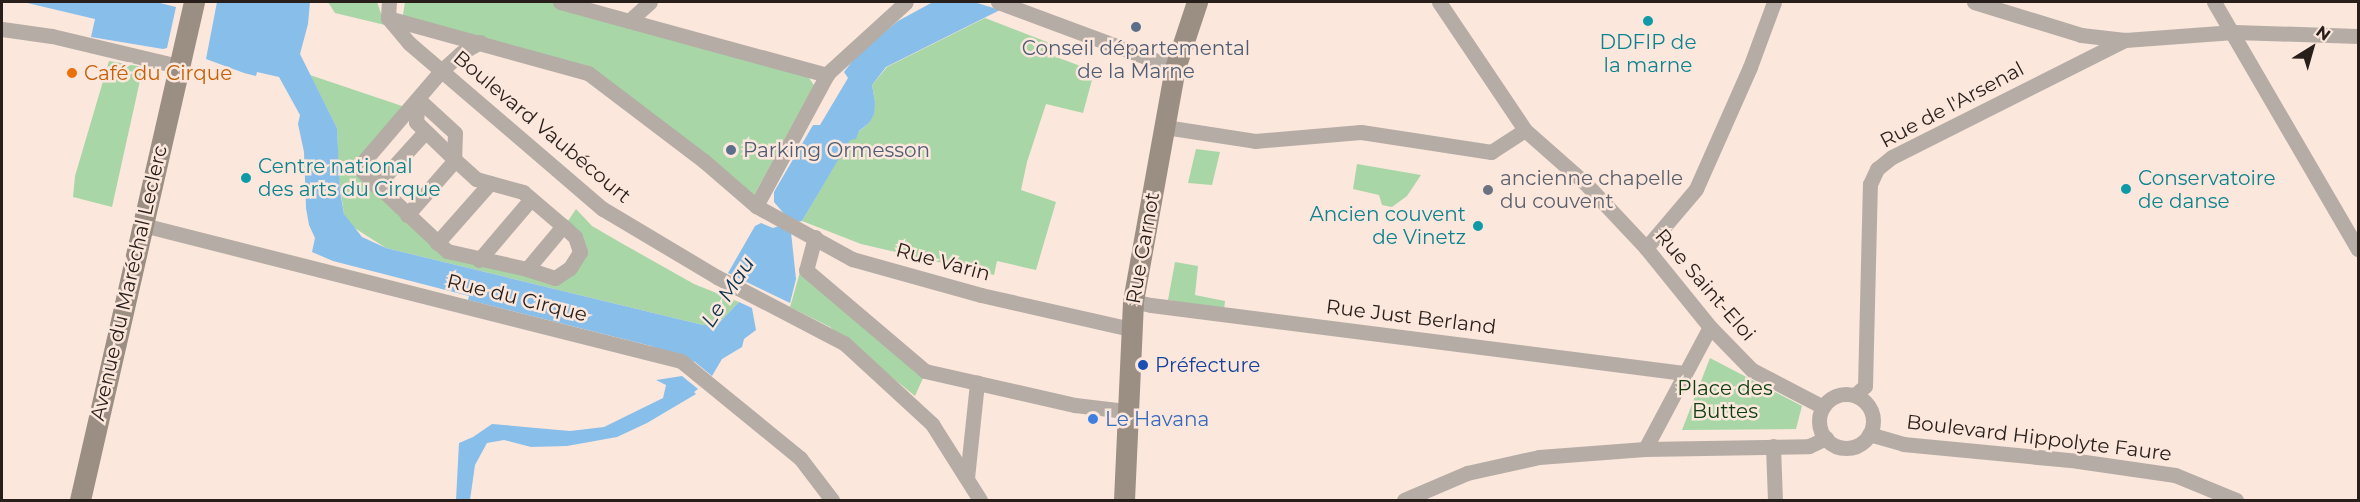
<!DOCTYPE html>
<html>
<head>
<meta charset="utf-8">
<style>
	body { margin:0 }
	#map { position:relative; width:2360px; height:502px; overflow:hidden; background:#fce7dd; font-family:Montserrat,sans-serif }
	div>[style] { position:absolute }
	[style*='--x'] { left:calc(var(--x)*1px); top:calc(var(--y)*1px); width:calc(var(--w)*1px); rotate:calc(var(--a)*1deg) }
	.green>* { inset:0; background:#a8d6a6 }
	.water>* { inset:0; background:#88beea }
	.minor>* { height:15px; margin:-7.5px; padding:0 7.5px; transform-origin:7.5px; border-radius:7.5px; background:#b5ada5 }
	.minor>.ring { margin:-7.5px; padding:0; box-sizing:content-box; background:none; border:15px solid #b5ada5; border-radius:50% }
	.secondary>* { height:21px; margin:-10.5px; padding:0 10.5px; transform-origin:10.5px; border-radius:10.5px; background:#9b8e83 }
	.dots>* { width:16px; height:16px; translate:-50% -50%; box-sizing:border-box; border:3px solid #fce7dd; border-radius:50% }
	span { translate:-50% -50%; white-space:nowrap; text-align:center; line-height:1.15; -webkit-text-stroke:5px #fce7dd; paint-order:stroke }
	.culture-label { font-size:20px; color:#0d838f }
	.left { translate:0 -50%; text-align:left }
	.right { translate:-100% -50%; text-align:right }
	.service-label { font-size:20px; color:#4e5e75 }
	.food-label { font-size:20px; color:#c56008 }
	.street-label { font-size:20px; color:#281f1a }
	.worship-label { font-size:20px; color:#5b616d }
	.transit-label { font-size:20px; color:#164399 }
	.park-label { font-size:20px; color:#0c3e0f }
	.shop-label { font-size:20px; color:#366cbe }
	.water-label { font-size:21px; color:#093450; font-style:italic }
	.frame { position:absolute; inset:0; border:3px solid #281f1a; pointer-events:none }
	.north { position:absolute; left:2282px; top:18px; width:60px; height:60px; -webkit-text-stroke:4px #fce7dd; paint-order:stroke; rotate:37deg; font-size:16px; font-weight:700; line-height:24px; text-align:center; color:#281f1a }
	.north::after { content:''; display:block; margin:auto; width:21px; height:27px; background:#281f1a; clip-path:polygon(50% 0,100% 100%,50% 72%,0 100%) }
</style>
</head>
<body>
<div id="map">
	<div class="green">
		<div style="clip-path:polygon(328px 2px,377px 2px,385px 25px,335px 13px)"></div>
		<div style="clip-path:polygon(405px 2px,551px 2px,629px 21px,806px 74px,814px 85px,753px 197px,588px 73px,402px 21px)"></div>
		<div style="clip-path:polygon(985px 18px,1055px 45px,1051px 55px,1083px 67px,1080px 76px,1092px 80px,1083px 113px,1046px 104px,1027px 162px,1021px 190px,1056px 202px,1036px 270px,997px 261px,994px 275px,861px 244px,802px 221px,850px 139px,869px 123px,875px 102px,872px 85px,887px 67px)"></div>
		<div style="clip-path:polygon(109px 61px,143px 67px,112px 207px,73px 197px,75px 176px)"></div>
		<div style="clip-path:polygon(310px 75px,405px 107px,352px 167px,426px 237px,556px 282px,584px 251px,566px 224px,576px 209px,592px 226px,623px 244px,694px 284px,739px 302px,717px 325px,703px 325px,386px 248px,353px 227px,344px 214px,339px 180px,337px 128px)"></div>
		<div style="clip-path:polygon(1196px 149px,1220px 152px,1212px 185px,1188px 183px)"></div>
		<div style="clip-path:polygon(1357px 164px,1421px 175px,1407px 196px,1392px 207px,1382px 205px,1379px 195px,1353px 189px)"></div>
		<div style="clip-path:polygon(1175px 262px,1198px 266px,1195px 295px,1225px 301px,1224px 310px,1168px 300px)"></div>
		<div style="clip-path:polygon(800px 272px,924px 376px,915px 396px,830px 327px,790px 307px)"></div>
		<div style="clip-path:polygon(1710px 358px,1802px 406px,1796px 429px,1682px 430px)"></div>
	</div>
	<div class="water">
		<div style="clip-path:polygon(23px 2px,156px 2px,176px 7px,167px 48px,163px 49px,91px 37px,95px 19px)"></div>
		<div style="clip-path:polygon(217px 2px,310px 2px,308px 24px,300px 54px,337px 128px,340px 191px,344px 214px,362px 237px,386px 248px,703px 325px,717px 325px,739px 302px,752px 308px,756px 330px,744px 339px,742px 347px,722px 359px,712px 376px,695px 362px,651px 346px,468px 300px,469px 296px,333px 261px,312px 252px,315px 238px,309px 225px,306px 208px,304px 152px,298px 124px,300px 115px,279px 77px,257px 72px,256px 76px,244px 73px,206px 59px)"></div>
		<div style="clip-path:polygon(933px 2px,974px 2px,1000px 10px,886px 67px,872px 85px,875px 102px,874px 114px,869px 123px,859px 131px,856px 139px,850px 140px,802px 221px,797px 222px,786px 216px,774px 202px,774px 192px,813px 125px,820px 125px,848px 78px,844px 72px,858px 54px,898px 21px)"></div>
		<div style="clip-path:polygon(761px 223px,773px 228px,779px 226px,791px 232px,796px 279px,790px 303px,728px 273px,755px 226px)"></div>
		<div style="clip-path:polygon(682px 376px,698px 389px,694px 392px,696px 394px,647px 423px,617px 437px,567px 446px,531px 447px,504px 440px,487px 443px,475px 465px,470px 500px,456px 500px,459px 443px,473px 437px,492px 424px,570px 431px,604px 427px,663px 398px,666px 385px,656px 380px)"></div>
	</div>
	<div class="minor">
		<div style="--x:389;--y:2;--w:16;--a:94"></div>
		<div style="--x:388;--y:18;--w:33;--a:50"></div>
		<div style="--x:409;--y:43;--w:255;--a:40.6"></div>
		<div style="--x:603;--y:209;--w:133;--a:30.8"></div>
		<div style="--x:717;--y:277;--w:143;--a:27.5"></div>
		<div style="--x:844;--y:343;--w:120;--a:42.6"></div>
		<div style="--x:932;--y:424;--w:90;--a:57.7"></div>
		<div style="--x:560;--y:2;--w:277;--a:15.3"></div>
		<div style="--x:998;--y:2;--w:189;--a:20.4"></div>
		<div style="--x:1439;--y:2;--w:154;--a:56.1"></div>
		<div style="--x:1525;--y:130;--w:81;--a:41.5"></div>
		<div style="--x:1586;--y:184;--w:88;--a:46.8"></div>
		<div style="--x:1646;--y:248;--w:102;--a:51"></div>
		<div style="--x:1710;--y:327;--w:60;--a:45.7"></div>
		<div style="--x:1752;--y:370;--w:80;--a:27.5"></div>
		<div style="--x:1974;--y:2;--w:112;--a:17.1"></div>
		<div style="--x:2081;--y:35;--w:44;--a:6.5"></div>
		<div style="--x:2125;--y:40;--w:109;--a:-4.2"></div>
		<div style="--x:2234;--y:32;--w:124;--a:1.8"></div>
		<div style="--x:2214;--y:2;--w:286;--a:59.8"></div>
		<div style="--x:388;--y:18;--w:207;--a:15.4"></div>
		<div style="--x:588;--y:73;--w:146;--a:37.2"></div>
		<div style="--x:704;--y:161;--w:69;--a:40.9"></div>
		<div style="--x:756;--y:206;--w:110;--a:28.9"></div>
		<div style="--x:852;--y:259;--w:134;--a:15.6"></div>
		<div style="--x:981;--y:295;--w:154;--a:12.8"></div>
		<div style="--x:629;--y:21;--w:28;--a:-42"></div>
		<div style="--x:2;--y:29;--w:50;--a:8"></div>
		<div style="--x:52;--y:36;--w:130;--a:13.4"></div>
		<div style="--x:418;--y:99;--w:50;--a:42.6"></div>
		<div style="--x:455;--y:133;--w:26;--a:92"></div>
		<div style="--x:454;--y:159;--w:30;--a:42"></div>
		<div style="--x:476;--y:179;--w:49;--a:15.5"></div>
		<div style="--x:523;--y:192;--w:52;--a:40.4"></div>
		<div style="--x:563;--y:226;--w:56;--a:129.9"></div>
		<div style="--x:527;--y:269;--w:82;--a:-167.3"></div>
		<div style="--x:447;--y:251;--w:118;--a:-136.7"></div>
		<div style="--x:361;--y:170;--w:8;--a:-76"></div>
		<div style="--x:363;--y:162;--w:120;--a:-49.4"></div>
		<div style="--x:441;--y:71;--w:27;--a:-42"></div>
		<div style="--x:461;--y:53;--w:22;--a:-30"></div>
		<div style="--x:418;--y:99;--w:23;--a:95"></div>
		<div style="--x:416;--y:122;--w:53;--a:44.2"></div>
		<div style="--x:1165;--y:127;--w:91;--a:8.8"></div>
		<div style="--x:1255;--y:141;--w:106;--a:-4.9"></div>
		<div style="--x:1361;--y:132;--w:132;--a:8.7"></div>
		<div style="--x:1491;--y:152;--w:40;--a:-32.9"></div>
		<div style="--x:376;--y:186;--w:72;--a:-47.8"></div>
		<div style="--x:756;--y:206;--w:151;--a:-61.6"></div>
		<div style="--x:828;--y:73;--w:105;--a:-42.3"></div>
		<div style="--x:407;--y:215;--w:73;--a:-48.9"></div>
		<div style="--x:143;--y:225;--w:555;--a:14.19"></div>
		<div style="--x:681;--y:361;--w:154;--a:39.2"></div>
		<div style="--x:800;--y:458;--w:53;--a:52.7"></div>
		<div style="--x:815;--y:237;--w:34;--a:105"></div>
		<div style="--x:806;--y:270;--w:156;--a:40.3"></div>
		<div style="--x:925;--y:371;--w:154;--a:12.8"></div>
		<div style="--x:1075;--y:405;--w:51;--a:6.7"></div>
		<div style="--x:437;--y:243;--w:80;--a:-48.5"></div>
		<div style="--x:1646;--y:248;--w:77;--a:-49.7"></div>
		<div style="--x:1696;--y:189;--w:133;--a:-66.1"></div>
		<div style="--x:1750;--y:67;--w:69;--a:-69.7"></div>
		<div style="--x:479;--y:260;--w:80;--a:-49.6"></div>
		<div style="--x:527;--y:269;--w:29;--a:18"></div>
		<div style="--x:555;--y:278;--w:18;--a:-34"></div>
		<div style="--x:570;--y:268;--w:19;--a:-58"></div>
		<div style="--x:580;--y:252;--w:16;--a:-108"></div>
		<div style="--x:575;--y:237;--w:16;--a:-137"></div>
		<div style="--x:1133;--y:301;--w:18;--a:13"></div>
		<div style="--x:1151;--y:305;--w:537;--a:7.27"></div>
		<div class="ring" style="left:1819px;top:394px;width:39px;height:39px"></div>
		<div style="--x:1855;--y:395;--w:13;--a:-42"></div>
		<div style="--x:1865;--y:386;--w:202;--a:-88.6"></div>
		<div style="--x:1870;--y:184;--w:17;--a:-65"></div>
		<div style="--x:1877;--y:169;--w:19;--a:-39"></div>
		<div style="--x:1892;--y:157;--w:261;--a:-26.7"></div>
		<div style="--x:1869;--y:434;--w:35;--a:16"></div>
		<div style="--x:1903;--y:444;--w:176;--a:5.5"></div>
		<div style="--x:2078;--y:461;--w:98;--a:8.2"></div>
		<div style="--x:2175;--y:475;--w:66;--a:22.3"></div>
		<div style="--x:1773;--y:446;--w:54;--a:87.9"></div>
		<div style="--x:1645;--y:449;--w:138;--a:-62"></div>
		<div style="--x:967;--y:478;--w:96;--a:-84"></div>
		<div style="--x:1404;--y:500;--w:69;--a:-23.2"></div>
		<div style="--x:1467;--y:473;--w:74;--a:-12.5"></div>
		<div style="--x:1539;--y:457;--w:106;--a:-4.3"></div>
		<div style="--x:1645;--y:449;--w:164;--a:-1"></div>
		<div style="--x:1809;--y:446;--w:19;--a:-25"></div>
	</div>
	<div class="secondary">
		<div style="--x:80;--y:500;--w:511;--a:-77.11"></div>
		<div style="--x:1124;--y:500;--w:199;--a:-87.4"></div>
		<div style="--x:1133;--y:301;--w:237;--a:-79.8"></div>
		<div style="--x:1175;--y:68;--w:70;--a:-71.6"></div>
	</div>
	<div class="dots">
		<div style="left:1648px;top:21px;background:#0f9aa8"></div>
		<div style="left:1136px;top:27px;background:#5c6f8a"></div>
		<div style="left:72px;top:73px;background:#e8710a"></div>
		<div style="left:731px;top:150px;background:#5c6f8a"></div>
		<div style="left:246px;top:178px;background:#0f9aa8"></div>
		<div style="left:2126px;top:189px;background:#0f9aa8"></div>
		<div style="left:1488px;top:190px;background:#6b7280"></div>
		<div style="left:1478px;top:226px;background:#0f9aa8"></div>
		<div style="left:1143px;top:365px;background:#1a4fb4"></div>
		<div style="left:1093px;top:419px;background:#3f7fe0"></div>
	</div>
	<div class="culture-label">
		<span style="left:1648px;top:54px">DDFIP de<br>la marne</span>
		<span class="left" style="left:258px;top:178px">Centre national<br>des arts du Cirque</span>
		<span class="left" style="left:2138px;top:190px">Conservatoire<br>de danse</span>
		<span class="right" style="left:1466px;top:226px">Ancien couvent<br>de Vinetz</span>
	</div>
	<div class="service-label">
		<span style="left:1136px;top:60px">Conseil départemental<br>de la Marne</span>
		<span class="left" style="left:743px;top:150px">Parking Ormesson</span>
	</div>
	<div class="food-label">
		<span class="left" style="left:84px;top:73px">Café du Cirque</span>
	</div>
	<div class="street-label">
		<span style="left:1952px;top:105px;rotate:-28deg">Rue de l'Arsenal</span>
		<span style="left:542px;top:127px;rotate:40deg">Boulevard Vaubécourt</span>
		<span style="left:1143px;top:248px;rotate:-80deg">Rue Carnot</span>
		<span style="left:943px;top:262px;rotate:15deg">Rue Varin</span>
		<span style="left:129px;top:283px;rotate:-77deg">Avenue du Maréchal Leclerc</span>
		<span style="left:1705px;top:285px;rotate:49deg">Rue Saint-Eloi</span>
		<span style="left:517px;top:298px;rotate:14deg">Rue du Cirque</span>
		<span style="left:1411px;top:317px;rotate:7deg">Rue Just Berland</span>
		<span style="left:2039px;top:438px;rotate:7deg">Boulevard Hippolyte Faure</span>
	</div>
	<div class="worship-label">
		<span class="left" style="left:1500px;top:190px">ancienne chapelle<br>du couvent</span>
	</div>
	<div class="transit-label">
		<span class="left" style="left:1155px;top:365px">Préfecture</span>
	</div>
	<div class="park-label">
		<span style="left:1725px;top:400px">Place des<br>Buttes</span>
	</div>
	<div class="shop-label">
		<span class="left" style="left:1105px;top:419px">Le Havana</span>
	</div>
	<div class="water-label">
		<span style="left:728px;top:292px;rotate:-57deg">Le Mau</span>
	</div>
	<div class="frame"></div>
	<div class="north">N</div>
</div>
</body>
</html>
